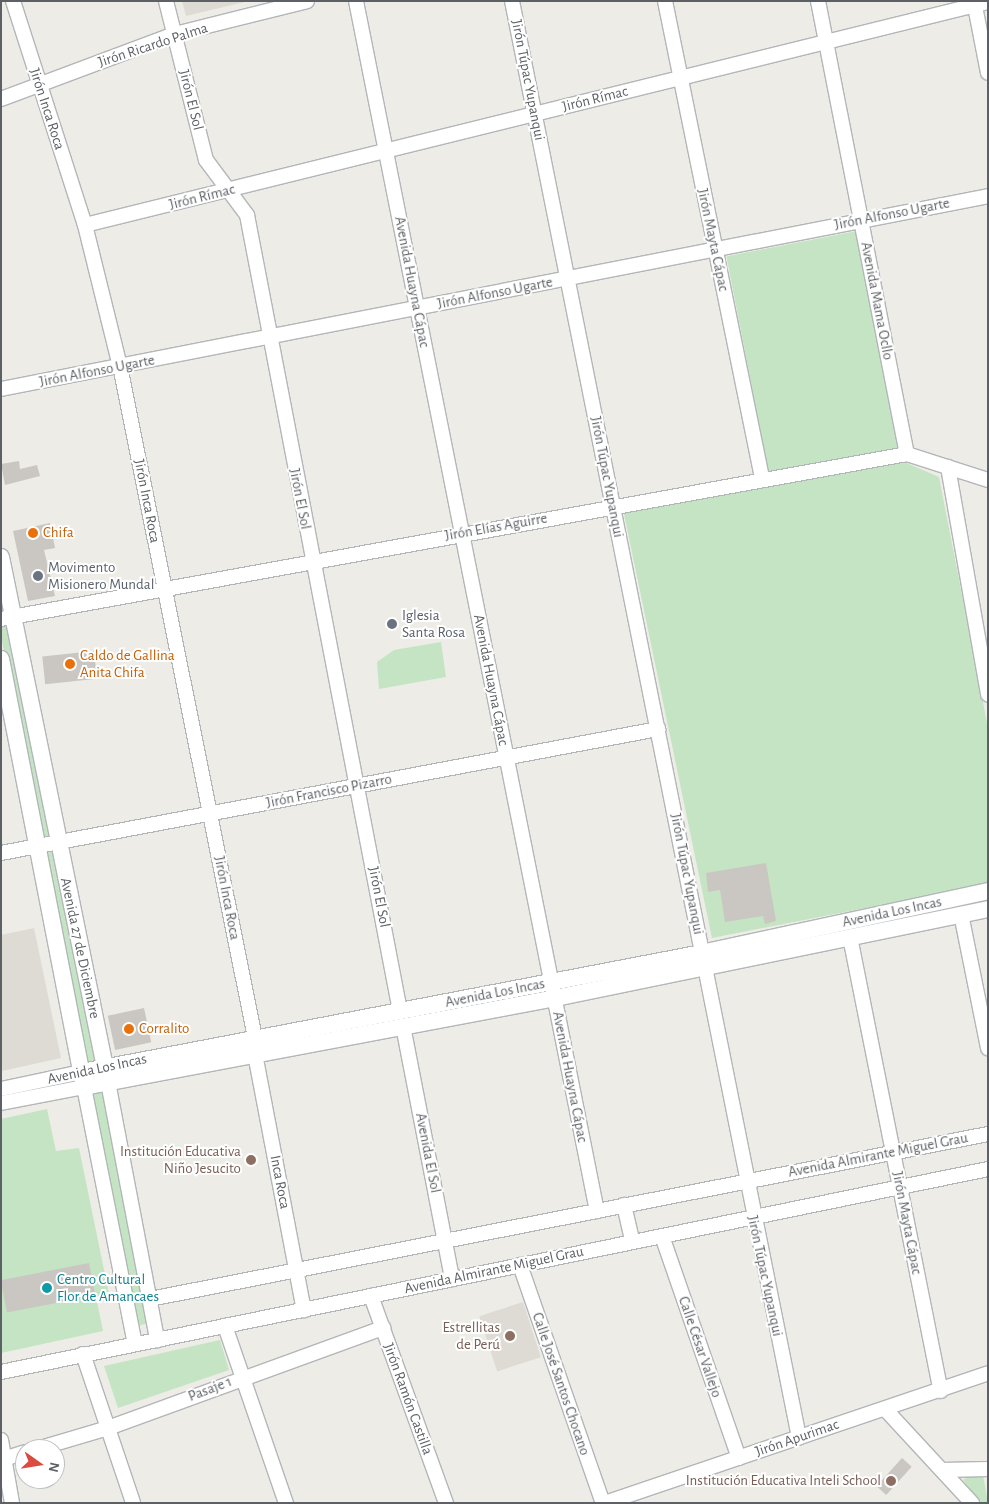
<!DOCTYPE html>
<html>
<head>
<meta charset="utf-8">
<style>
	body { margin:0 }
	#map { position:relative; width:989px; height:1504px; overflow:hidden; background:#eeece6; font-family:"Alegreya Sans",sans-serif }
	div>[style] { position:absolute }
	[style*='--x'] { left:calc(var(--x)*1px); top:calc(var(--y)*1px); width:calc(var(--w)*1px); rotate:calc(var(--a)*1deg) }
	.education>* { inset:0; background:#dedbd4; transform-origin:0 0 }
	.green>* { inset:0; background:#c4e4c4; transform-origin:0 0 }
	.building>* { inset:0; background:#cac7c2; transform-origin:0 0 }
	.roads { filter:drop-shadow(1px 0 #b3b6b9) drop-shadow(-1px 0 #b3b6b9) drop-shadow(0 1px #b3b6b9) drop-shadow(0 -1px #b3b6b9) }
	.minor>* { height:14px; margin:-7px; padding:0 7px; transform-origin:7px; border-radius:7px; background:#fff }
	.tertiary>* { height:16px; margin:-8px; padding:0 8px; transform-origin:8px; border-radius:8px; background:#fff }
	.dots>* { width:14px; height:14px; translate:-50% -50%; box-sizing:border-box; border:2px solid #fff; border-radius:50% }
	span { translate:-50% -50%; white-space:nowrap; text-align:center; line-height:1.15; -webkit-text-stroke:4px #fff; paint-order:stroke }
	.street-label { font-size:15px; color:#5d6165 }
	.food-label { font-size:15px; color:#c56008 }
	.left { translate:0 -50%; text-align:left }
	.worship-label { font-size:15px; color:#5b616d }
	.education-label { font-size:15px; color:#785e54 }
	.right { translate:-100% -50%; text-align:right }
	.culture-label { font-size:15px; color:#0d838f }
	.frame { position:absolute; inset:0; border:2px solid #5d6165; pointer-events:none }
	.north { position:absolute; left:15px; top:1439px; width:50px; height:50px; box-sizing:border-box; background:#fff; border:1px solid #bec0c1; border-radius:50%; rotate:103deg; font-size:14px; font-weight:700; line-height:20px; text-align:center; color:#5d6165 }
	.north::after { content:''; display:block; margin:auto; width:18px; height:22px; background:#db4b3f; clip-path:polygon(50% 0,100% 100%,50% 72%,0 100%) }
</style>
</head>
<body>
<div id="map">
	<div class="education">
		<div style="clip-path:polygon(182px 1px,249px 1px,186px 16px)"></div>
		<div style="clip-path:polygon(34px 928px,61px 1058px,2px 1071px,1px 935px)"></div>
		<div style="left:523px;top:1302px;width:58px;height:46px;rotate:72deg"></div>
	</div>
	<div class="green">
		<div style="left:857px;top:231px;width:223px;height:133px;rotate:79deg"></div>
		<div style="clip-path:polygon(904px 462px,939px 477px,988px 728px,988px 884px,712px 938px,623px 509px)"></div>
		<div style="clip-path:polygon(10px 622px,53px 840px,42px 842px,1px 636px,1px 623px)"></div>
		<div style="clip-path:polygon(441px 642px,446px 677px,379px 689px,377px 662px,394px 650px)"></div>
		<div style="left:54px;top:847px;width:222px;height:11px;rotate:79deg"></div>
		<div style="clip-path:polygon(105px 1089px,149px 1323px,137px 1326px,91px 1092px)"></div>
		<div style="clip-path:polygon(47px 1109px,56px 1151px,79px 1148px,109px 1294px,96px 1297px,103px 1331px,1px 1353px,1px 1119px)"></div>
		<div style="clip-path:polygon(220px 1340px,229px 1370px,118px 1408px,104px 1366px)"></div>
		<div style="clip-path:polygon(976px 1471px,983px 1475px,988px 1503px,980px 1503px,963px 1480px)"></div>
	</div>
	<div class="building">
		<div style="clip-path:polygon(19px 461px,20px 469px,37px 465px,40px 476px,5px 485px,1px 464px)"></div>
		<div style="clip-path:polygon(50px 523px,55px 548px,44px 550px,55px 596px,28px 601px,13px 531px)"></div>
		<div style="left:94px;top:651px;width:28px;height:52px;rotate:84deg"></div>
		<div style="clip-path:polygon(766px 863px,776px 921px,765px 924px,763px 916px,725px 922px,720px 890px,708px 892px,706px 873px)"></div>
		<div style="left:144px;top:1008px;width:35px;height:37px;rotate:78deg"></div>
		<div style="left:89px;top:1263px;width:33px;height:90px;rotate:79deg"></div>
		<div style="left:902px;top:1458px;width:13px;height:38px;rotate:42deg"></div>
	</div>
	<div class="roads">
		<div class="minor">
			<div style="--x:13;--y:1;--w:235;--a:72.2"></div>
			<div style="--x:85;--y:225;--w:145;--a:76.1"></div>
			<div style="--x:120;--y:366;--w:685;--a:78.64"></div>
			<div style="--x:166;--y:1;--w:164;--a:75.9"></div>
			<div style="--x:206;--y:160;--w:69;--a:53.3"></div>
			<div style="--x:247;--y:215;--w:811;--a:79.12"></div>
			<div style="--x:356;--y:1;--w:1234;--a:78.74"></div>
			<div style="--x:512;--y:1;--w:971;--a:78.71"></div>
			<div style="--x:665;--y:1;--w:487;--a:78.5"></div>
			<div style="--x:818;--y:1;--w:462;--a:78.9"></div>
			<div style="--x:974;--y:1;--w:73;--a:79"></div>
			<div style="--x:1;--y:99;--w:186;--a:-20.5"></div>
			<div style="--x:175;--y:34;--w:136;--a:-14"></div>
			<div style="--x:85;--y:225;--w:930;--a:-13.87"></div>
			<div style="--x:1;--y:389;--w:1006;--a:-11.06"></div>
			<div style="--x:948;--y:467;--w:231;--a:80"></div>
			<div style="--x:1;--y:619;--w:921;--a:-10.32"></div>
			<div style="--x:907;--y:454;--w:85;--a:17.8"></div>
			<div style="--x:1;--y:853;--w:669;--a:-10.69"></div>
			<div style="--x:961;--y:914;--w:137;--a:78.6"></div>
			<div style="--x:850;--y:937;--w:463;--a:78.7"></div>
			<div style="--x:705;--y:967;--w:480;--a:78.7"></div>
			<div style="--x:403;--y:1026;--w:258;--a:79"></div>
			<div style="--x:255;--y:1054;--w:261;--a:79.2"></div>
			<div style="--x:108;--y:1082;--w:263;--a:79.2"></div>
			<div style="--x:1;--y:1089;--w:83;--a:-11.9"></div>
			<div style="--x:1;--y:1103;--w:85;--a:-10.9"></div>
			<div style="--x:84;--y:1087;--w:262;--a:78.8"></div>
			<div style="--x:624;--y:1205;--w:37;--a:77"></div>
			<div style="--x:662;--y:1236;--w:235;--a:70.9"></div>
			<div style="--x:520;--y:1265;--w:252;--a:70.8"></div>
			<div style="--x:371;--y:1296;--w:220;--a:70.1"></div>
			<div style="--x:150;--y:1299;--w:854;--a:-11.14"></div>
			<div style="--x:225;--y:1326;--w:187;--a:71"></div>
			<div style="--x:83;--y:1354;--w:157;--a:71.4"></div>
			<div style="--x:1;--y:1372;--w:1008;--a:-11.62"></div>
			<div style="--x:885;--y:1409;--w:128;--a:47.2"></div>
			<div style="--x:1;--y:1440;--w:64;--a:80.1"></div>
			<div style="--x:37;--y:1449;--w:74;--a:-16.5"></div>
			<div style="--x:108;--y:1428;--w:293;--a:-20"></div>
			<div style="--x:4;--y:1459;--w:22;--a:-18"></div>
			<div style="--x:942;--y:1470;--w:46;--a:-1.2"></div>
			<div style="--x:605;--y:1503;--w:404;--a:-18.7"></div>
		</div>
		<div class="tertiary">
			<div style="--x:1;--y:557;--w:531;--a:78.48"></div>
			<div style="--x:1;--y:659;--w:436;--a:79"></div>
			<div style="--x:84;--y:1087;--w:479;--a:-10.7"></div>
			<div style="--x:555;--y:998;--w:442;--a:-11.6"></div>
			<div style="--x:82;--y:1072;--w:631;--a:-10.86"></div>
			<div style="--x:702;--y:953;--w:293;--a:-12.2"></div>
		</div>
	</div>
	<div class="dots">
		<div style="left:33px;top:533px;background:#e8710a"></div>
		<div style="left:38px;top:576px;background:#6b7280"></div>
		<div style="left:392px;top:624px;background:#6b7280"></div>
		<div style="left:70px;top:664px;background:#e8710a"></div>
		<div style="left:129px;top:1029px;background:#e8710a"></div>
		<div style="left:251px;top:1160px;background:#8d6e63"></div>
		<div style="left:47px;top:1288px;background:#0f9aa8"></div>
		<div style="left:510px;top:1336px;background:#8d6e63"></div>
		<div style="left:891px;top:1481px;background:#8d6e63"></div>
	</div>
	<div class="street-label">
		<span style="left:153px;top:45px;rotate:-18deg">Jirón Ricardo Palma</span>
		<span style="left:528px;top:80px;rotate:79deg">Jirón Túpac Yupanqui</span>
		<span style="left:595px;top:99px;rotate:-14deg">Jirón Rímac</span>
		<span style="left:191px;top:100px;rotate:76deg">Jirón El Sol</span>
		<span style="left:47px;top:109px;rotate:72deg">Jirón Inca Roca</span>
		<span style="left:202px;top:197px;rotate:-14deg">Jirón Rímac</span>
		<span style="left:892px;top:214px;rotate:-11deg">Jirón Alfonso Ugarte</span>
		<span style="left:713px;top:240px;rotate:78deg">Jirón Mayta Cápac</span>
		<span style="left:412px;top:282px;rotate:79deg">Avenida Huayna Cápac</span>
		<span style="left:495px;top:293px;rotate:-11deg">Jirón Alfonso Ugarte</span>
		<span style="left:877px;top:301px;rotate:79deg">Avenida Mama Ocllo</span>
		<span style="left:97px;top:371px;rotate:-11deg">Jirón Alfonso Ugarte</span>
		<span style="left:607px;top:477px;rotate:79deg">Jirón Túpac Yupanqui</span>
		<span style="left:300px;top:499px;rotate:79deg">Jirón El Sol</span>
		<span style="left:147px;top:501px;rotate:79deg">Jirón Inca Roca</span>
		<span style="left:496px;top:527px;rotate:-10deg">Jirón Elías Aguirre</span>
		<span style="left:491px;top:680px;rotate:79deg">Avenida Huayna Cápac</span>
		<span style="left:329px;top:791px;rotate:-11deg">Jirón Francisco Pizarro</span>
		<span style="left:687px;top:874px;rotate:79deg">Jirón Túpac Yupanqui</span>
		<span style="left:379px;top:897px;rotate:79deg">Jirón El Sol</span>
		<span style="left:227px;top:898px;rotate:79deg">Jirón Inca Roca</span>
		<span style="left:892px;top:912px;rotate:-12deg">Avenida Los Incas</span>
		<span style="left:80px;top:948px;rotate:78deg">Avenida 27 de Diciembre</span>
		<span style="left:495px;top:993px;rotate:-11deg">Avenida Los Incas</span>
		<span style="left:97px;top:1069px;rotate:-12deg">Avenida Los Incas</span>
		<span style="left:570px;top:1077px;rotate:79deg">Avenida Huayna Cápac</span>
		<span style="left:428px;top:1153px;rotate:79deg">Avenida El Sol</span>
		<span style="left:878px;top:1155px;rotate:-11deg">Avenida Almirante Miguel Grau</span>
		<span style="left:280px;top:1182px;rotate:79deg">Inca Roca</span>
		<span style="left:907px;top:1223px;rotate:79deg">Jirón Mayta Cápac</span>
		<span style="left:494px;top:1270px;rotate:-12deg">Avenida Almirante Miguel Grau</span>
		<span style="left:765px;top:1276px;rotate:78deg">Jirón Túpac Yupanqui</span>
		<span style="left:700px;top:1347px;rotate:71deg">Calle César Vallejo</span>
		<span style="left:561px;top:1384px;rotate:71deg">Calle José Santos Chocano</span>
		<span style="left:210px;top:1389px;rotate:-21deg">Pasaje 1</span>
		<span style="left:408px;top:1399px;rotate:70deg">Jirón Ramón Castilla</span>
		<span style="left:797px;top:1438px;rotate:-19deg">Jirón Apurimac</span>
	</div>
	<div class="food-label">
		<span class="left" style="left:43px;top:533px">Chifa</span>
		<span class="left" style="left:80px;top:664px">Caldo de Gallina<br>Anita Chifa</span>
		<span class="left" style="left:139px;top:1029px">Corralito</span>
	</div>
	<div class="worship-label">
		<span class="left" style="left:48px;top:576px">Movimento<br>Misionero Mundal</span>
		<span class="left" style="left:402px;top:624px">Iglesia<br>Santa Rosa</span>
	</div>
	<div class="education-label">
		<span class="right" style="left:241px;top:1160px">Institución Educativa<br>Niño Jesucito</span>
		<span class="right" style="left:500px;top:1336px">Estrellitas<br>de Perú</span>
		<span class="right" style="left:881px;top:1481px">Institución Educativa Inteli School</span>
	</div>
	<div class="culture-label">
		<span class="left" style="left:57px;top:1288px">Centro Cultural<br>Flor de Amancaes</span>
	</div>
	<div class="frame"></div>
	<div class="north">N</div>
</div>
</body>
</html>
